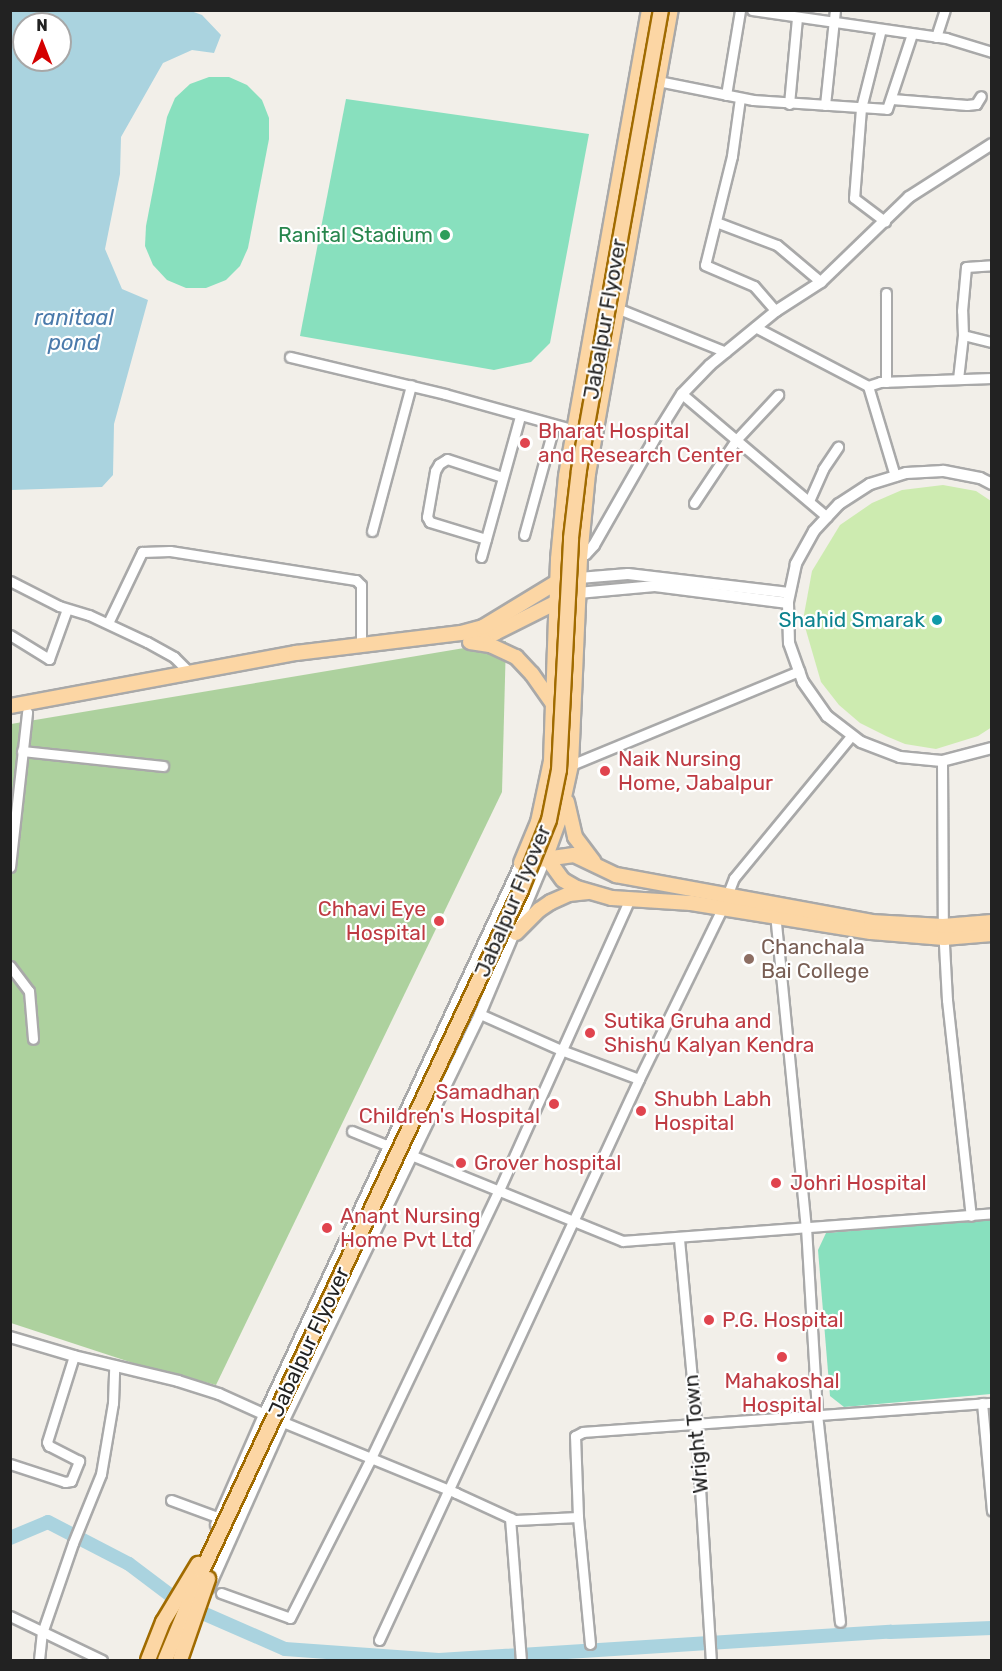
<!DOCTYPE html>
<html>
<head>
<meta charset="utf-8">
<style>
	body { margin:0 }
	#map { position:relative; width:1002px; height:1671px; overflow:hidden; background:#f2efe9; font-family:Rubik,sans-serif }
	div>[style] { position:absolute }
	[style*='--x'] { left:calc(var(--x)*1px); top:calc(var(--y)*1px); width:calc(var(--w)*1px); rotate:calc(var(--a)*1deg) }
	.grass>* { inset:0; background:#cdebb0 }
	.forest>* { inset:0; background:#add19e }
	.pitch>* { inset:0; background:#88e0be }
	.water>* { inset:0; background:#aad3df }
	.river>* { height:14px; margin:-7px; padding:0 7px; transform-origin:7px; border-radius:7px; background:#aad3df }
	.roads { filter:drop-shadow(2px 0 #a9a9a9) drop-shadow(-2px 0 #a9a9a9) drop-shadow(0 2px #a9a9a9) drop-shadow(0 -2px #a9a9a9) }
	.minor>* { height:9px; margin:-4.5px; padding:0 4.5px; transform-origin:4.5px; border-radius:4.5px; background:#fff }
	.tertiary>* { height:10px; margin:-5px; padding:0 5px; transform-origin:5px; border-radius:5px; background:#fff }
	.primary>* { height:14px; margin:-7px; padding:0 7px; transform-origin:7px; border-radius:7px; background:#fcd6a4 }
	.bridges { filter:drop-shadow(2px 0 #a06b00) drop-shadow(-2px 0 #a06b00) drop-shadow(0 2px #a06b00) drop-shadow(0 -2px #a06b00) }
	.primary-bridge>* { height:14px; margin:-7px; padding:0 7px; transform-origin:7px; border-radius:7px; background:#fcd6a4 }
	.dots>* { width:16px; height:16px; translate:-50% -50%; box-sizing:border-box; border:3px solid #fff; border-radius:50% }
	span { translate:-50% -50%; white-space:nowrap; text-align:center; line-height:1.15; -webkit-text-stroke:4.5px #fff; paint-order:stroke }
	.leisure-label { font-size:21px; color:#27864d }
	.right { translate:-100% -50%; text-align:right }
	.street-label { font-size:21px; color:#222 }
	.health-label { font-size:21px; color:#be3a42 }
	.left { translate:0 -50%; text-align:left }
	.culture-label { font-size:21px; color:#0d838f }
	.education-label { font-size:21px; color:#785e54 }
	.water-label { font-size:22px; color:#4a7aab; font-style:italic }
	.frame { position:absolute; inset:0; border:12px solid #222; pointer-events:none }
	.north { position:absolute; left:12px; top:12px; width:60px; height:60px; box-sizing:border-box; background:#fff; border:2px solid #a7a7a7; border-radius:50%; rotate:0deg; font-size:16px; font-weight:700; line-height:24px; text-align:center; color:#222 }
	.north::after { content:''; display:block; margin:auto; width:21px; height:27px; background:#d40000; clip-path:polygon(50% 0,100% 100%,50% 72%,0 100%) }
</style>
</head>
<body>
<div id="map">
	<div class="grass">
		<div style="clip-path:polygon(943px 485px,976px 491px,991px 501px,992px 727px,978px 736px,936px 749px,905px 744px,886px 736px,860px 723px,839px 705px,821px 682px,803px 620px,812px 571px,840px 525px,872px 503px,902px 490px)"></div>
	</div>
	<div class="forest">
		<div style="clip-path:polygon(506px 641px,502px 792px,216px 1385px,133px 1363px,11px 1323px,11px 724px)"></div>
	</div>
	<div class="pitch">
		<div style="clip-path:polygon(209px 77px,229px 77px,247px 85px,262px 100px,269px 118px,269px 139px,248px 248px,240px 266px,226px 280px,206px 288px,186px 288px,167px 280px,153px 265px,145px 246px,146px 226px,167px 117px,175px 98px,190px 84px)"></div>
		<div style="clip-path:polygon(346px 99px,589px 134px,550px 343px,531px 362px,494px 370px,300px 336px)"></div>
		<div style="clip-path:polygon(991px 1220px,991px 1394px,844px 1407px,830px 1396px,818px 1250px,826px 1233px)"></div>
	</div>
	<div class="water">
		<div style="clip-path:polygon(evenodd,10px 11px,191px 11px,202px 15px,221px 35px,214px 53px,192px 50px,163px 63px,121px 137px,120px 174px,105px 249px,122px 289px,148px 300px,114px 424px,113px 475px,102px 487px,11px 490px,10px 11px,24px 24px,60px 24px,60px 60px,24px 60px,24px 24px)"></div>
	</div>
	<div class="river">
		<div style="--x:10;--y:1538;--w:41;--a:-22.8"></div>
		<div style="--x:48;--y:1522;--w:91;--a:27.4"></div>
		<div style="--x:129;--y:1564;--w:66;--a:37"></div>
		<div style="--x:182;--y:1604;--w:112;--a:23.6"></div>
		<div style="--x:285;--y:1649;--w:154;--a:4.1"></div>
		<div style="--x:439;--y:1660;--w:452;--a:-3.6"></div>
		<div style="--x:890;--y:1632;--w:102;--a:-2.2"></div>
	</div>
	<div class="roads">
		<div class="minor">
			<div style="--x:752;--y:10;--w:196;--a:8.2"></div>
			<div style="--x:946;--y:38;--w:48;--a:16.9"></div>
			<div style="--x:881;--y:29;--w:81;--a:104.2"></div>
			<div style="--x:861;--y:108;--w:90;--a:94.4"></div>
			<div style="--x:854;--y:198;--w:39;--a:37"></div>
			<div style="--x:936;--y:37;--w:28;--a:-72"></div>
			<div style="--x:658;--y:81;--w:97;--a:11.3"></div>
			<div style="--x:753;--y:100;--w:134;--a:3.8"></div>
			<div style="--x:887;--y:109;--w:79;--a:-71.6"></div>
			<div style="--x:726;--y:95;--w:86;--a:-80.6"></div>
			<div style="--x:740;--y:98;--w:59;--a:97.9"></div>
			<div style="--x:732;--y:156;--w:112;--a:103.9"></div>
			<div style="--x:705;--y:265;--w:53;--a:23.2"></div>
			<div style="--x:754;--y:286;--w:33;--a:49"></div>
			<div style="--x:892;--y:99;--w:75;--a:4.6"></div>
			<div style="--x:967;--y:105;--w:9;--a:-6"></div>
			<div style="--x:976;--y:104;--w:9;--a:-58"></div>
			<div style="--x:789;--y:104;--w:86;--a:-84.7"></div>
			<div style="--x:825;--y:105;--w:96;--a:-84"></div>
			<div style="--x:716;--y:222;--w:65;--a:20.7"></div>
			<div style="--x:777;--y:245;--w:57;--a:40.1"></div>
			<div style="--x:619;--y:309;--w:115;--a:21.9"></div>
			<div style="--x:755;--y:327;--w:127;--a:27.6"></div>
			<div style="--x:868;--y:386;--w:94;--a:73.3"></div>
			<div style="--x:963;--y:335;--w:30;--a:14"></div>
			<div style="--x:290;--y:357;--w:159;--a:13.4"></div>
			<div style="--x:445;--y:394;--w:138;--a:15.5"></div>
			<div style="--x:958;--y:379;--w:44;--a:-83.5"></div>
			<div style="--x:963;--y:335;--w:24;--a:-92"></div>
			<div style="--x:962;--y:311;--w:44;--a:-84.8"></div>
			<div style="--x:966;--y:267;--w:26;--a:-4"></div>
			<div style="--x:886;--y:382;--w:89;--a:-90"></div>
			<div style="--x:868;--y:386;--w:13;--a:-18"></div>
			<div style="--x:880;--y:382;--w:112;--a:-2"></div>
			<div style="--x:682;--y:394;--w:190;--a:40.3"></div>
			<div style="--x:809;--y:501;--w:35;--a:-66"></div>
			<div style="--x:823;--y:469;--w:27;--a:-56"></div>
			<div style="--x:694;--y:503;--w:76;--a:-56.3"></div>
			<div style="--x:736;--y:440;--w:62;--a:-47"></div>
			<div style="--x:372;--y:531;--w:151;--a:-75"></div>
			<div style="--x:524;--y:535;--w:113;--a:-74.6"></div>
			<div style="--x:486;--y:539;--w:59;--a:-163.1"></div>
			<div style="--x:430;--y:522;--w:6;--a:-121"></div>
			<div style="--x:427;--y:517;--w:47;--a:-80.1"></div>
			<div style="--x:435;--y:471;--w:8;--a:-60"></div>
			<div style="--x:439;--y:464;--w:9;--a:-32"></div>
			<div style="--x:447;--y:459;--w:58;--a:18.1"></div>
			<div style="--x:481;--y:557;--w:146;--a:-74.5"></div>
			<div style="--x:10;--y:581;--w:55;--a:27"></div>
			<div style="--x:59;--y:606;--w:31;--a:17"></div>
			<div style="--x:89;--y:615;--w:64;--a:25"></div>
			<div style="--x:147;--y:642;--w:31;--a:29"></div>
			<div style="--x:174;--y:657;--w:23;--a:45"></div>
			<div style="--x:108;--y:623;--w:79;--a:-64.4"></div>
			<div style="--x:142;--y:552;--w:28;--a:-2"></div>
			<div style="--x:170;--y:551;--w:188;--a:8.9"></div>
			<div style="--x:356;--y:580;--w:7;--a:45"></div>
			<div style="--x:361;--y:585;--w:60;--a:90"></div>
			<div style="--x:10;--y:635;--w:46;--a:31.6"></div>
			<div style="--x:49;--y:659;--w:53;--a:-70.2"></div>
			<div style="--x:22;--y:751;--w:142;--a:6.1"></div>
			<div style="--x:942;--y:761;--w:165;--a:89.7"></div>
			<div style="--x:943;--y:926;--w:74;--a:86.9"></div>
			<div style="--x:947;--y:1000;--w:217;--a:83.7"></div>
			<div style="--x:571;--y:765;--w:247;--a:-22.4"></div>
			<div style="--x:10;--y:867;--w:156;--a:-83.7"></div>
			<div style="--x:727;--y:896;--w:19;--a:-69"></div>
			<div style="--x:734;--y:878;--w:185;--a:-50.5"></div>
			<div style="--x:775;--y:913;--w:316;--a:84.4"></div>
			<div style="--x:806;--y:1227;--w:187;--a:86.6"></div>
			<div style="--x:817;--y:1414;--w:209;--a:83.7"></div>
			<div style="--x:10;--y:966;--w:31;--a:53"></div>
			<div style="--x:29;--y:991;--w:48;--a:85.2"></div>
			<div style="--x:480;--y:1014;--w:89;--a:24"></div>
			<div style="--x:561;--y:1050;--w:83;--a:20.4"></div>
			<div style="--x:352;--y:1131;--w:292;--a:22.1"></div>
			<div style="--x:623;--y:1241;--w:370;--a:-4.3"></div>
			<div style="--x:679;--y:1239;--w:186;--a:84.7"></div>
			<div style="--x:696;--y:1424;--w:236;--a:86.4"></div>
			<div style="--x:982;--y:1403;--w:108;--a:84.7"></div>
			<div style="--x:283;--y:1422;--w:187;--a:22.3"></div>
			<div style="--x:456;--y:1493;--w:65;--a:24.6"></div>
			<div style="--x:515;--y:1520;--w:63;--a:-2.7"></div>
			<div style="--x:10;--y:1464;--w:58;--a:18.1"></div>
			<div style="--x:65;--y:1482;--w:6;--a:-9"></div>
			<div style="--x:71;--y:1481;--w:22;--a:-68"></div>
			<div style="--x:79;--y:1461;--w:34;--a:-153"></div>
			<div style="--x:49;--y:1446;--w:4;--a:-117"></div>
			<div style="--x:47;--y:1442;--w:90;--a:-72.6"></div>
			<div style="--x:171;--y:1500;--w:52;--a:20.2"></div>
			<div style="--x:510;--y:1518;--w:142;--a:85.6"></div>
			<div style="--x:221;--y:1593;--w:73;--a:19.9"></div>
			<div style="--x:290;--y:1618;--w:177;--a:-63.1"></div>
			<div style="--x:370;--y:1460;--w:299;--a:-64.5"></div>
			<div style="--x:499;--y:1190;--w:320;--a:-65.8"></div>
			<div style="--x:10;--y:1616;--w:102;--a:25.6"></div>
			<div style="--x:379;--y:1640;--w:618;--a:-65.13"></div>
			<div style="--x:639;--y:1079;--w:191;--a:-64"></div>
			<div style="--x:590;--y:1644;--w:128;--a:-95.4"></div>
			<div style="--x:578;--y:1517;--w:81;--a:-92.1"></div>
			<div style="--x:575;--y:1436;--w:9;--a:-27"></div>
			<div style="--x:583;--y:1432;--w:410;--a:-4.1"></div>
			<div style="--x:39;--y:1660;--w:27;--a:-84"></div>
			<div style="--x:42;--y:1633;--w:95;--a:-71"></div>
			<div style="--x:73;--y:1543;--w:74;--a:-67.9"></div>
			<div style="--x:101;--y:1474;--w:72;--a:-80.4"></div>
			<div style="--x:113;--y:1403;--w:38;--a:-88"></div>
		</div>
		<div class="tertiary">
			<div style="--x:992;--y:484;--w:13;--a:-153"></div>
			<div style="--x:980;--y:478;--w:38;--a:-169"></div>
			<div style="--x:943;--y:471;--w:37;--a:177"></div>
			<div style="--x:906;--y:473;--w:38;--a:163"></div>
			<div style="--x:870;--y:484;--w:37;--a:147"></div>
			<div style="--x:839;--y:504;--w:37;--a:133"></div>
			<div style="--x:814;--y:531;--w:38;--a:119"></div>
			<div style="--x:796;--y:564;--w:40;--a:102"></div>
			<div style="--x:788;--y:603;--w:40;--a:88.6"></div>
			<div style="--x:789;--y:643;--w:41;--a:70.3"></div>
			<div style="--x:803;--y:682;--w:42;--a:54.8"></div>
			<div style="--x:827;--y:716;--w:43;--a:37.4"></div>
			<div style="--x:861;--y:742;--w:42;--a:21"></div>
			<div style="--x:900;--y:757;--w:42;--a:5.4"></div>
			<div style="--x:942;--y:761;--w:52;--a:-14.6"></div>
			<div style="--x:576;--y:559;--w:11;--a:-27"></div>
			<div style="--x:586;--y:554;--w:12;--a:-48"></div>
			<div style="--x:594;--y:545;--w:137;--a:-60.3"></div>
			<div style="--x:662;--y:426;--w:38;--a:-58"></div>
			<div style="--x:682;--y:394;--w:40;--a:-46"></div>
			<div style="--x:710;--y:365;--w:85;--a:-39.3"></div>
			<div style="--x:776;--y:311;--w:54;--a:-32.8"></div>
			<div style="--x:821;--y:282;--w:122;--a:-44"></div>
			<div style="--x:909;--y:197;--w:98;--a:-32.6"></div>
			<div style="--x:579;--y:578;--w:49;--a:-4.7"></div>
			<div style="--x:628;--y:574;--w:162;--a:6.7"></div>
			<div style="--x:578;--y:593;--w:77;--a:-5.2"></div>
			<div style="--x:655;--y:586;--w:134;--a:7.3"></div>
			<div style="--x:10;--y:1337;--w:67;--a:16.5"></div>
			<div style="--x:74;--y:1356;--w:107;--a:13.5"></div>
			<div style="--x:178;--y:1381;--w:43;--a:17.6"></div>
			<div style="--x:219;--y:1394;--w:56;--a:24.3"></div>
			<div style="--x:216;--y:1525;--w:120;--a:-66.4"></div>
			<div style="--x:264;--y:1415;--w:609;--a:-65.03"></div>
			<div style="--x:209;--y:1588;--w:182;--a:-66"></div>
			<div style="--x:283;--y:1422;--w:453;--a:-64.2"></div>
			<div style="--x:480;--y:1014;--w:168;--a:-67.2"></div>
			<div style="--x:157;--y:1660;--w:60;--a:-68.6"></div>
		</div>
		<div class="primary">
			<div style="--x:473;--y:639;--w:23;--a:-15"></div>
			<div style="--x:495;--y:633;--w:78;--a:-26.6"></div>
			<div style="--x:470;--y:642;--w:20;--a:9"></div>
			<div style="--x:490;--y:645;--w:29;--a:25"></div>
			<div style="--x:516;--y:657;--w:23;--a:47"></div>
			<div style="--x:532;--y:674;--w:37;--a:55"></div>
			<div style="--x:10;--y:706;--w:291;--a:-10.5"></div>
			<div style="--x:296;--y:653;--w:166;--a:-6.9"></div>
			<div style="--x:461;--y:633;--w:23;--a:-15"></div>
			<div style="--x:483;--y:627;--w:87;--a:-31.3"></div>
			<div style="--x:557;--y:582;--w:8;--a:-7"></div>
			<div style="--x:567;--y:802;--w:36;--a:77"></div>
			<div style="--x:575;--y:837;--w:31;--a:53"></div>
			<div style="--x:541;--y:850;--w:37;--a:54"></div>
			<div style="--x:563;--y:880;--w:16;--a:30"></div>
			<div style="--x:577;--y:888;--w:36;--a:16"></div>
			<div style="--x:612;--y:898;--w:79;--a:3.6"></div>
			<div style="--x:691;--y:903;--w:182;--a:9.2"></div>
			<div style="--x:871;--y:932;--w:73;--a:4.7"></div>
			<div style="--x:944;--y:938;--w:48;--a:-4.8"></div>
			<div style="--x:545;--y:859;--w:41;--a:-70.3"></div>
			<div style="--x:559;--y:820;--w:56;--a:-77.7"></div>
			<div style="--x:571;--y:765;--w:207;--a:-87.5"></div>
			<div style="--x:580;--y:558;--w:84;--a:-84.6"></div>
			<div style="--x:588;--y:474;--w:471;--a:-79.9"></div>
			<div style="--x:538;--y:860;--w:36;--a:-8"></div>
			<div style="--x:574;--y:855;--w:47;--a:25.5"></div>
			<div style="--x:616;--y:875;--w:259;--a:10.4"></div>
			<div style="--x:871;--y:922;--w:72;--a:3.2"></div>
			<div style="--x:943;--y:926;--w:49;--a:-4.7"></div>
			<div style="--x:521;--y:863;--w:44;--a:-67.5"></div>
			<div style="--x:538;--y:822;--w:62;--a:-78"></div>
			<div style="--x:551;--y:761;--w:202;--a:-88"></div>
			<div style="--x:558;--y:559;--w:83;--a:-84.5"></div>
			<div style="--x:566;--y:476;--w:473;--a:-79.9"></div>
			<div style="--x:516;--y:933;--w:33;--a:-45"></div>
			<div style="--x:539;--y:910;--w:14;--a:-34"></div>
			<div style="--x:551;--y:902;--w:20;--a:-24"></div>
			<div style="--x:569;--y:894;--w:19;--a:-6"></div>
		</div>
	</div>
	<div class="bridges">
		<div class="primary-bridge">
			<div style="--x:148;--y:1660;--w:41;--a:-68.5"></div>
			<div style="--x:163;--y:1622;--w:68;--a:-58.9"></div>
			<div style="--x:165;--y:1660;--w:96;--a:-67.4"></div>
			<div style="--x:202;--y:1571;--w:752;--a:-64.9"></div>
			<div style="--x:521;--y:890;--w:75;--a:-68.2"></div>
			<div style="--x:549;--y:820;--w:51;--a:-78.7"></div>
			<div style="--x:559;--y:770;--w:232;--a:-87"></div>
			<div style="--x:571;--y:538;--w:68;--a:-83.3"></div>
			<div style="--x:579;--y:470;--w:467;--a:-79.9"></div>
			<div style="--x:180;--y:1660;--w:86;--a:-70.9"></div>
		</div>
	</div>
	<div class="dots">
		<div style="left:445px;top:235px;background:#2e9e5b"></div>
		<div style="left:525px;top:443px;background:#e0444e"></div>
		<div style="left:937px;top:620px;background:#0f9aa8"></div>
		<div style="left:605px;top:771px;background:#e0444e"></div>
		<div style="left:439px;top:921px;background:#e0444e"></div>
		<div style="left:749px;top:959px;background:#8d6e63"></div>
		<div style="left:590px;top:1033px;background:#e0444e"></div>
		<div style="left:554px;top:1104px;background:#e0444e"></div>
		<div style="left:641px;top:1111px;background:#e0444e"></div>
		<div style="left:461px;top:1163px;background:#e0444e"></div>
		<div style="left:776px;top:1183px;background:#e0444e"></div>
		<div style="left:327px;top:1228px;background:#e0444e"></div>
		<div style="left:709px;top:1320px;background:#e0444e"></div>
		<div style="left:782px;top:1357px;background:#e0444e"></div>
	</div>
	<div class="leisure-label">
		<span class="right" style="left:433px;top:235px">Ranital Stadium</span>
	</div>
	<div class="street-label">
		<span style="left:605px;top:319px;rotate:-80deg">Jabalpur Flyover</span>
		<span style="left:513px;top:901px;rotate:-67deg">Jabalpur Flyover</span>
		<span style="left:309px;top:1342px;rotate:-65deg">Jabalpur Flyover</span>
		<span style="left:696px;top:1434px;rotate:-95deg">Wright Town</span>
	</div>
	<div class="health-label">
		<span class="left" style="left:538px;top:443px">Bharat Hospital<br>and Research Center</span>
		<span class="left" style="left:618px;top:771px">Naik Nursing<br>Home, Jabalpur</span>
		<span class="right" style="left:426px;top:921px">Chhavi Eye<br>Hospital</span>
		<span class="left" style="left:604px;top:1033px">Sutika Gruha and<br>Shishu Kalyan Kendra</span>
		<span class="right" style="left:540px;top:1104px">Samadhan<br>Children's Hospital</span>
		<span class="left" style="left:654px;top:1111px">Shubh Labh<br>Hospital</span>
		<span class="left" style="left:474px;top:1163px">Grover hospital</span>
		<span class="left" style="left:790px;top:1183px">Johri Hospital</span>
		<span class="left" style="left:340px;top:1228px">Anant Nursing<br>Home Pvt Ltd</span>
		<span class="left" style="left:722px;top:1320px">P.G. Hospital</span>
		<span style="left:782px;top:1393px">Mahakoshal<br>Hospital</span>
	</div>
	<div class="culture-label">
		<span class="right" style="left:925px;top:620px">Shahid Smarak</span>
	</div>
	<div class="education-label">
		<span class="left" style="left:761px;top:959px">Chanchala<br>Bai College</span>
	</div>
	<div class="water-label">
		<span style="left:74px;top:330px">ranitaal<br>pond</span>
	</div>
	<div class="frame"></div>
	<div class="north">N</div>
</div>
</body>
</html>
